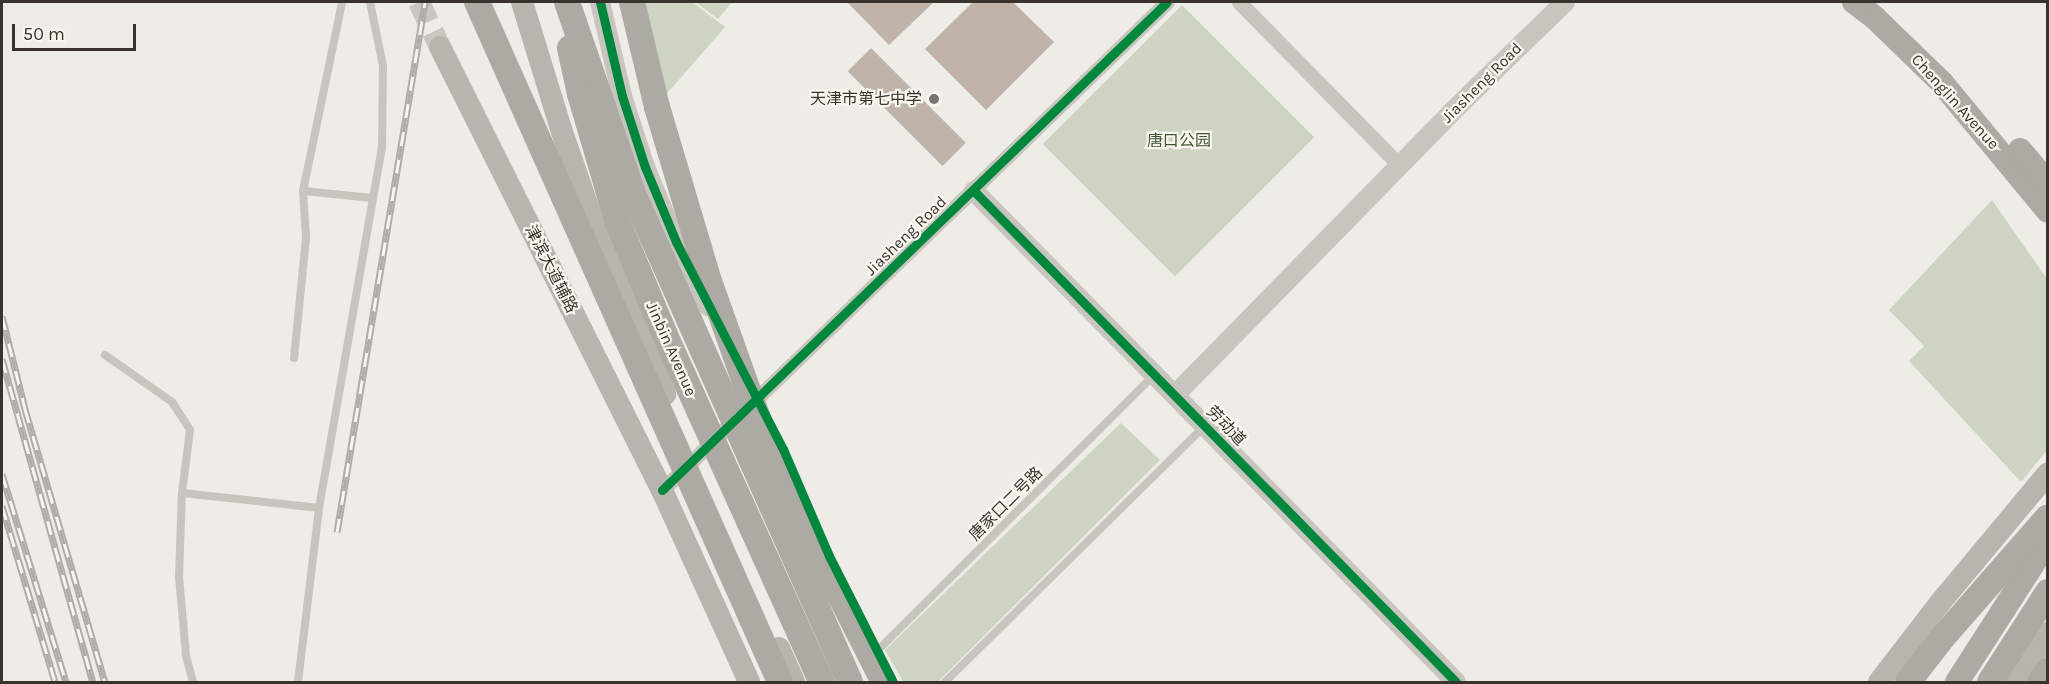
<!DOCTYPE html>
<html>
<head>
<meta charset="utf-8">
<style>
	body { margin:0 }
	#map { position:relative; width:2049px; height:684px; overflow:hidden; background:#eeece6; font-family:Karla,"Noto Sans SC",sans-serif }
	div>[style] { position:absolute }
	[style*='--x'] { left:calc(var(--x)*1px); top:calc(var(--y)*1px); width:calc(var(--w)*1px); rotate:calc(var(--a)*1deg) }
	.green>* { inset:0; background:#cdd4c2; transform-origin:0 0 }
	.building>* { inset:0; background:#c0b4aa; transform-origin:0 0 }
	.secondary-tunnel>* { height:22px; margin-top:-11px; transform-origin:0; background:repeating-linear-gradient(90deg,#cac7c1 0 22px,transparent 0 33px) }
	.service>* { height:8px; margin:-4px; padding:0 4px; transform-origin:4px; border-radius:4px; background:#c8c4be }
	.minor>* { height:15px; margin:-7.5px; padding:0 7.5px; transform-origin:7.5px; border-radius:7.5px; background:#c8c4be }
	.tertiary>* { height:20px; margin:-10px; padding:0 10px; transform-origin:10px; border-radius:10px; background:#c8c4be }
	.secondary>* { height:22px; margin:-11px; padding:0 11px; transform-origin:11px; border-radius:11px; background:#b8b5af }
	.primary>* { height:24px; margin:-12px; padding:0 12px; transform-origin:12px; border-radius:12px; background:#ada9a3 }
	.trunk>* { height:26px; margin:-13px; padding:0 13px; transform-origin:13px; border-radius:13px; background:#adaaa4 }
	.rail>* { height:7px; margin-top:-3.5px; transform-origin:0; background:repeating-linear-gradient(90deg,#f9f6ef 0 14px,#afada9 0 28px); box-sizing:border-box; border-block:2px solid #afada9 }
	.trunk-bridge>* { height:26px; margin:-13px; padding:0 13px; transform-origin:13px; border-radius:13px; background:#adaaa4 }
	.cycleway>* { height:9px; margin:-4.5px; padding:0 4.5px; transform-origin:4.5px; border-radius:4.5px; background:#00873e }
	.dots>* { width:16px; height:16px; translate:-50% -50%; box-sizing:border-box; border:3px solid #f9f6ef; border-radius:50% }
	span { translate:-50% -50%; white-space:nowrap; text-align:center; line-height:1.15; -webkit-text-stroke:4.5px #f9f6ef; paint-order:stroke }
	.street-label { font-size:16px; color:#39332d }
	.poi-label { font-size:16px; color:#39332d }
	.right { translate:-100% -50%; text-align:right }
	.park-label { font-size:16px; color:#425533 }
	.frame { position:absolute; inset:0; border:3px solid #39332d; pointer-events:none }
	.scale { position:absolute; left:12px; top:24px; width:124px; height:27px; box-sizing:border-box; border:3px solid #39332d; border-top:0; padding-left:8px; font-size:18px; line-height:21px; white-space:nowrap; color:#39332d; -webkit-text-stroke:4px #f9f6ef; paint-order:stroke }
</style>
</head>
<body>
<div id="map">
	<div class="green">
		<div style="clip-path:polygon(640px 2px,692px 2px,725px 27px,663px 98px)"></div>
		<div style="clip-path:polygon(700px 2px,732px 2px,718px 19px,698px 4px)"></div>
		<div style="left:1182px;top:5px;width:187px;height:197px;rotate:45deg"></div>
		<div style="clip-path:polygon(1992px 200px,2047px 279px,2047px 450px,2021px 482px,1909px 361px,1924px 346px,1889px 310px)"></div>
		<div style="clip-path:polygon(1121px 423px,1160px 460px,938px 682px,903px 682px,885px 650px)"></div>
	</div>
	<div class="building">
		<div style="clip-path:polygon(847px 2px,934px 2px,889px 45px)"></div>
		<div style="clip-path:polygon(973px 2px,1013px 2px,1054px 42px,986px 110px,925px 49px)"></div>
		<div style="left:871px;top:48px;width:134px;height:33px;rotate:45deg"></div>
	</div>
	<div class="secondary-tunnel">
		<div style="--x:419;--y:2;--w:50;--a:65"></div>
	</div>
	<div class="service">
		<div style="--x:303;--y:191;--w:70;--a:5.7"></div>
		<div style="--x:105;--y:355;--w:82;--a:35"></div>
		<div style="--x:172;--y:402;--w:33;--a:57"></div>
		<div style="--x:190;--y:430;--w:64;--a:97.2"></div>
		<div style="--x:294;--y:358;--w:122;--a:-84.3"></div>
		<div style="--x:306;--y:237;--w:46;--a:-93.7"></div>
		<div style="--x:303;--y:191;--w:193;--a:-78.3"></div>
		<div style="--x:877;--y:651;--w:390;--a:-44.9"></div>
		<div style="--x:193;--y:682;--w:28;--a:-105"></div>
		<div style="--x:186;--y:655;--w:78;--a:-95.1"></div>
		<div style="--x:179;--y:577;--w:84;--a:-88"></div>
		<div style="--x:182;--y:493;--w:138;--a:6.2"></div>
		<div style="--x:298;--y:682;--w:175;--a:-83.1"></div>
		<div style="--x:319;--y:508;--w:366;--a:-80.1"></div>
		<div style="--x:382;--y:147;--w:81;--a:-89.3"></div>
		<div style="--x:383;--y:66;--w:65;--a:-101.5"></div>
		<div style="--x:945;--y:682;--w:363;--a:-44.6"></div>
	</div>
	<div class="minor">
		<div style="--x:1239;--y:2;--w:230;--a:45.5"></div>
		<div style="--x:662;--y:490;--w:702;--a:-44.02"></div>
	</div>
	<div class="tertiary">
		<div style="--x:600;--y:2;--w:97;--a:76.8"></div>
		<div style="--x:622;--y:96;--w:75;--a:72.1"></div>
		<div style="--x:645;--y:167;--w:81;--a:67.5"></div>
		<div style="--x:676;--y:242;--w:72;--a:63.4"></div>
		<div style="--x:974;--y:191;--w:688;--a:45.53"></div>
		<div style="--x:1175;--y:395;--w:403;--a:-45.6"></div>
		<div style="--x:1457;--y:107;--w:151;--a:-44.2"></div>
	</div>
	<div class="secondary">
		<div style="--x:522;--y:2;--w:133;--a:72.9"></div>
		<div style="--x:561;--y:129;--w:91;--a:70.8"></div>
		<div style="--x:591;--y:215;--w:194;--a:67.5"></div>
		<div style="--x:440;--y:47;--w:496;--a:63.4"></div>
		<div style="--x:662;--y:490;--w:211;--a:65.6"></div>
		<div style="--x:779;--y:648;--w:37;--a:66"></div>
		<div style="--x:1879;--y:682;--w:98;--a:-52.4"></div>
		<div style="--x:1939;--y:604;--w:170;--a:-50.2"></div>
		<div style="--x:2017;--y:682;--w:58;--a:-57.7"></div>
	</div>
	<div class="primary">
		<div style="--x:1854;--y:2;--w:26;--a:37"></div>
		<div style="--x:1875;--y:18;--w:93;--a:44.1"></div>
		<div style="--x:1942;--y:83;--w:166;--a:50.4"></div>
		<div style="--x:2020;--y:150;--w:43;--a:49.7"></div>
		<div style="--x:1957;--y:682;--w:168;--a:-57.2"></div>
	</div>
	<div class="trunk">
		<div style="--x:1908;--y:682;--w:57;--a:-52.1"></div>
		<div style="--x:1943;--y:637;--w:159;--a:-48.8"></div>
		<div style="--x:1990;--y:682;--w:107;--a:-57.2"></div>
		<div style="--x:2040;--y:682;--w:14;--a:-54"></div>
	</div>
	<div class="rail">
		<div style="--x:2;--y:316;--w:96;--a:76.1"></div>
		<div style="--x:25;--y:409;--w:284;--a:73.7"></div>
		<div style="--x:2;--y:359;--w:336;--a:74.3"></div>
		<div style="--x:2;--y:474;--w:218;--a:72.9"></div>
		<div style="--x:2;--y:506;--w:184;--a:73.2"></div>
		<div style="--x:337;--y:532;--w:537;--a:-80.57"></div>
	</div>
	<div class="trunk-bridge">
		<div style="--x:477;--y:2;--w:744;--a:65.98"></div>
		<div style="--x:567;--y:2;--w:200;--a:71"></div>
		<div style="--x:632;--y:191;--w:537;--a:66.06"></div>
		<div style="--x:632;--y:2;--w:108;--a:76.6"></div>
		<div style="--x:657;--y:107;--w:182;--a:73.4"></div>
		<div style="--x:709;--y:281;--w:143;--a:70.4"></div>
		<div style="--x:757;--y:416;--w:83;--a:68.1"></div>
		<div style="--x:788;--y:493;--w:212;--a:63.1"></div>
		<div style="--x:570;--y:48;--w:47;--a:77.7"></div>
		<div style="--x:580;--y:94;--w:134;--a:73.6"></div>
		<div style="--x:618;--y:223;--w:121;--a:67.2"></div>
		<div style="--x:665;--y:335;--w:381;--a:65.7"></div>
	</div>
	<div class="cycleway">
		<div style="--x:600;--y:2;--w:97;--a:76.8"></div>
		<div style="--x:622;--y:96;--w:75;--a:72.1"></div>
		<div style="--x:645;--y:167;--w:81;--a:67.5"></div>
		<div style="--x:676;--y:242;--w:233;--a:62.7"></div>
		<div style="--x:783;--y:449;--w:116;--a:66.7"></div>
		<div style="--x:829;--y:556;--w:141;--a:63.1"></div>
		<div style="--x:974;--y:191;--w:688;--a:45.53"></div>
		<div style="--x:662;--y:490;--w:702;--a:-44.02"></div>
	</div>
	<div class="dots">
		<div style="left:934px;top:99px;background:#78746e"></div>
	</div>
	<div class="street-label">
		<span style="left:1482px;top:83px;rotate:-45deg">Jiasheng Road</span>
		<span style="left:1955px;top:102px;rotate:48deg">Chenglin Avenue</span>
		<span style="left:906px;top:236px;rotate:-44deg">Jiasheng Road</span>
		<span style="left:551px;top:269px;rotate:63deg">津滨大道辅路</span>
		<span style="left:671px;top:349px;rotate:66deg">Jinbin Avenue</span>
		<span style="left:1226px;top:426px;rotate:46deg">劳动道</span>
		<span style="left:1006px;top:504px;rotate:-45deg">唐家口二号路</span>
	</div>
	<div class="poi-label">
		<span class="right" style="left:922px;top:99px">天津市第七中学</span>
	</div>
	<div class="park-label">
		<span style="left:1179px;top:141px">唐口公园</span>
	</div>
	<div class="frame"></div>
	<div class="scale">50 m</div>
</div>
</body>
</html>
